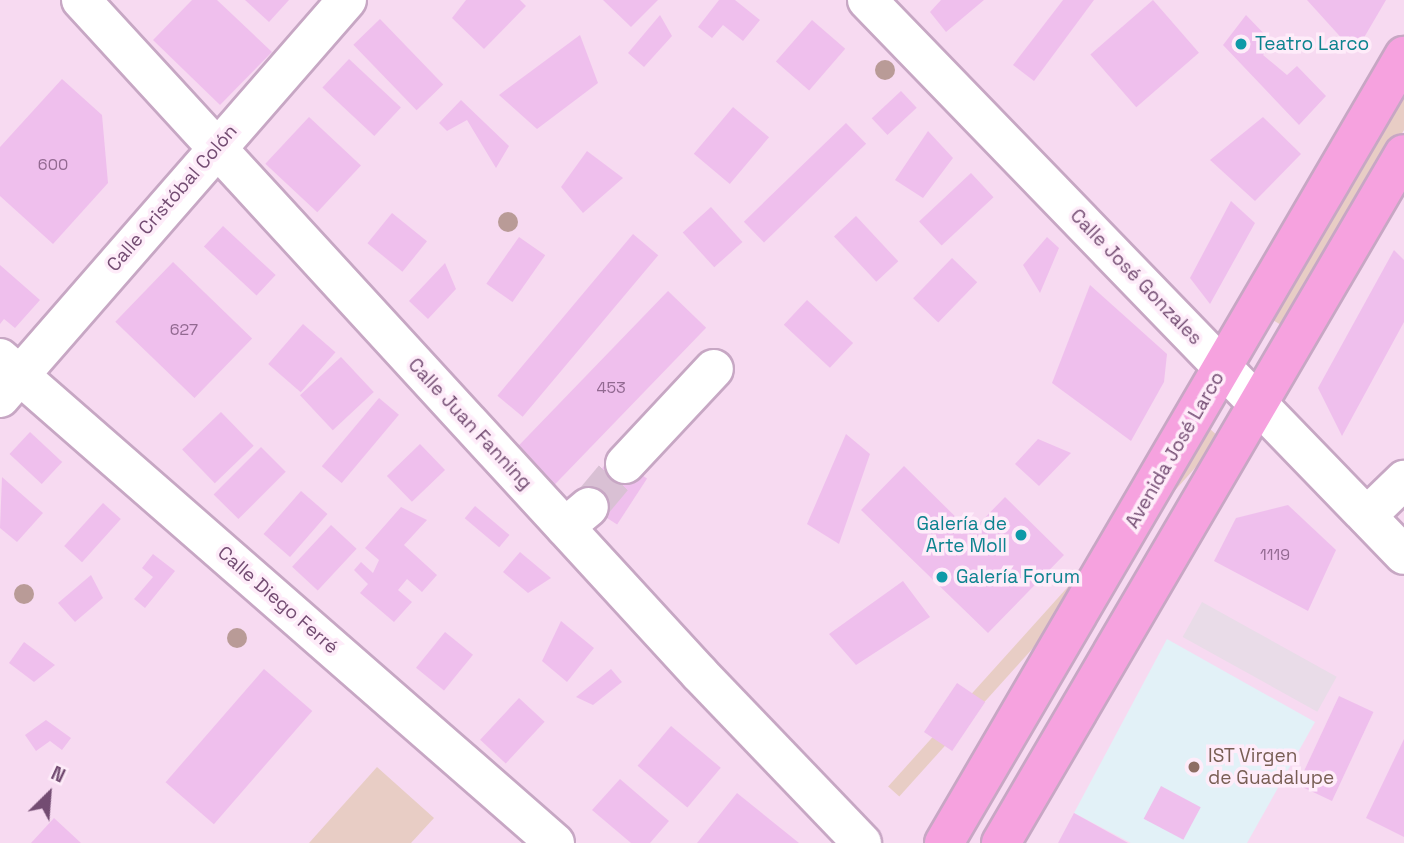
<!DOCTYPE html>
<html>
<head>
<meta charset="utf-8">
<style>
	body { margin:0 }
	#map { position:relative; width:1404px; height:843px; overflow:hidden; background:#fbe6f5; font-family:"Space Grotesk",sans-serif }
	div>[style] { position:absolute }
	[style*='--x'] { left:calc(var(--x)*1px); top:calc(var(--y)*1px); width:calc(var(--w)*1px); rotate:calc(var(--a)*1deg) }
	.residential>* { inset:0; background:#f7daf1; transform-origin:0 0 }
	.industrial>* { inset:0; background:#e9dce8; transform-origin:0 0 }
	.education>* { inset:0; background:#e2f1f7 }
	.green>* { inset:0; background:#e8cdc5; transform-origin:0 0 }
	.building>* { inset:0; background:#efbfed; transform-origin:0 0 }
	.minor-tunnel>* { height:38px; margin-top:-19px; transform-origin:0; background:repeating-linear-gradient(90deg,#d9c0d4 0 38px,transparent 0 57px) }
	.roads { filter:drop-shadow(2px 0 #c7a7c4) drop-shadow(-2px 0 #c7a7c4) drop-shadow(0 2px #c7a7c4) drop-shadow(0 -2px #c7a7c4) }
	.minor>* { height:38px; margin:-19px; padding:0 19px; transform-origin:19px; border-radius:19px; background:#fff }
	.major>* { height:38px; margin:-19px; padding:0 19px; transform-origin:19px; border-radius:19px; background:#f6a2df }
	.trees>* { width:20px; height:20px; margin:-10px; border-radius:50%; background:#b99b97 }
	.dots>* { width:19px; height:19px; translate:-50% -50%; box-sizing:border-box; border:4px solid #feecf9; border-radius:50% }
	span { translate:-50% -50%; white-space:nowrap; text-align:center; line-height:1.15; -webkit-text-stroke:7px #feecf9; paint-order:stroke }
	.number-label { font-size:16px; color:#926991 }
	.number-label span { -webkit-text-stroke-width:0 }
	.culture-label { font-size:19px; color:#0d838f }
	.left { translate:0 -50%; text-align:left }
	.right { translate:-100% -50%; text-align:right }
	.street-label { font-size:19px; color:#734c72 }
	.education-label { font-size:19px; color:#785e54 }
	.north { position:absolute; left:14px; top:759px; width:70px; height:70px; -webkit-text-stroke:5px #feecf9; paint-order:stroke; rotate:25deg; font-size:19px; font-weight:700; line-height:28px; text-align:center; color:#734c72 }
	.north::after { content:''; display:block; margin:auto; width:24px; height:32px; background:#734c72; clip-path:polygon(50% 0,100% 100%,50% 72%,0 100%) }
</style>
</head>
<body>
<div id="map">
	<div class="residential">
		<div style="left:0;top:0;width:1404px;height:843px"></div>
	</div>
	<div class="industrial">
		<div style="left:1202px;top:602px;width:154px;height:40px;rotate:29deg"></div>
	</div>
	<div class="education">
		<div style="clip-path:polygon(1167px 639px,1315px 722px,1247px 843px,1131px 843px,1074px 813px)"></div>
	</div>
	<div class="green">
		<div style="clip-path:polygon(1404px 93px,1404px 130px,1288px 329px,1271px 319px)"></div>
		<div style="left:1210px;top:429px;width:15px;height:481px;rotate:42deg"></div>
		<div style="clip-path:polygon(377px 767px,434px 818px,411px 843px,309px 843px)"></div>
	</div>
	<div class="building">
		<div style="clip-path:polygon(192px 0,217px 0,272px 52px,220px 105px,153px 40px)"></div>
		<div style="clip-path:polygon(245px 0,289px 0,269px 22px)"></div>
		<div style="clip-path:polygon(466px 0,520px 0,526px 6px,484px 49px,452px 18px)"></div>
		<div style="clip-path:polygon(603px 0,658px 0,631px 27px)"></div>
		<div style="clip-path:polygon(719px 0,735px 0,760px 20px,743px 41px,723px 25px,712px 38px,698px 27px)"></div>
		<div style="clip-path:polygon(941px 0,984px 0,946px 32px,930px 12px)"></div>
		<div style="clip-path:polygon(1063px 0,1094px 0,1034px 81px,1013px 65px)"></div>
		<div style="left:1153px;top:0;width:70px;height:83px;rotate:49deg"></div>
		<div style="clip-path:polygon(1307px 0,1386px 0,1355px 53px)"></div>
		<div style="clip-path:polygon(660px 15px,672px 36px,644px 67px,628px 53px)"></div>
		<div style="clip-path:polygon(1246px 15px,1273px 43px,1263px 55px,1287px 75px,1297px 66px,1326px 96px,1299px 125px,1223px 45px)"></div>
		<div style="left:380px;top:19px;width:91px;height:37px;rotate:46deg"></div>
		<div style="left:812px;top:20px;width:44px;height:55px;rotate:41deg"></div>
		<div style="clip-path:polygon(580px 35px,598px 83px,537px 129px,499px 95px)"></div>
		<div style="left:349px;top:59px;width:71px;height:39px;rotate:43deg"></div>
		<div style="clip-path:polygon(62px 79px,102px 115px,108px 183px,53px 244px,0 196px,0 147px)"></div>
		<div style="left:901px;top:91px;width:23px;height:40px;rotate:47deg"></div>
		<div style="clip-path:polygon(461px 100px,509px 146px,496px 168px,467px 120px,447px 131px,439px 123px)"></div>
		<div style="left:733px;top:107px;width:47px;height:61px;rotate:40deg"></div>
		<div style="left:309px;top:117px;width:71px;height:64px;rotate:43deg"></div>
		<div style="clip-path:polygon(1263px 117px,1301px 154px,1255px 201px,1210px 160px)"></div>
		<div style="left:846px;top:123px;width:29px;height:142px;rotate:46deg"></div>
		<div style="clip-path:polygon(928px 131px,953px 158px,923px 198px,895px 180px)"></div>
		<div style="clip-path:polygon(587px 151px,623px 178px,583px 213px,561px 187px)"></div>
		<div style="left:971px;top:173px;width:33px;height:71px;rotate:47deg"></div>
		<div style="clip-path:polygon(1231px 201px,1255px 223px,1210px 304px,1190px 278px)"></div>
		<div style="left:711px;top:207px;width:47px;height:38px;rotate:48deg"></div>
		<div style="left:392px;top:213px;width:45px;height:39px;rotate:39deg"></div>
		<div style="left:856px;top:216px;width:62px;height:30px;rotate:47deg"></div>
		<div style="left:223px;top:226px;width:72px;height:28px;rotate:43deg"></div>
		<div style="left:633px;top:234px;width:33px;height:211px;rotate:40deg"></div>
		<div style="left:519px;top:237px;width:32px;height:57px;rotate:35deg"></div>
		<div style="clip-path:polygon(1047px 237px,1059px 248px,1040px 293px,1023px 265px)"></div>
		<div style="clip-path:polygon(1394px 250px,1404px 260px,1404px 322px,1342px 436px,1318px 388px)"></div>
		<div style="left:952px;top:258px;width:35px;height:56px;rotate:44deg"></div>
		<div style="left:173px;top:262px;width:110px;height:83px;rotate:44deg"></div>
		<div style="clip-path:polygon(445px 263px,456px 289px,428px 319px,409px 301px)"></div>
		<div style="clip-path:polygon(0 265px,40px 300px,15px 328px,4px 319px,0 324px)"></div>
		<div style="clip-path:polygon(1090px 285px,1167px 354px,1164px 382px,1131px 441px,1052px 383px)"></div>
		<div style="left:668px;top:291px;width:53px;height:220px;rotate:44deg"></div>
		<div style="left:807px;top:300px;width:63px;height:34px;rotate:43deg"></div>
		<div style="left:303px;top:324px;width:43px;height:53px;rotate:41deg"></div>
		<div style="left:341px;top:357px;width:48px;height:56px;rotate:47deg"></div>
		<div style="left:379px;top:398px;width:26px;height:89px;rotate:40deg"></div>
		<div style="left:221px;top:412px;width:47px;height:54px;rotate:46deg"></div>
		<div style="left:30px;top:432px;width:44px;height:30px;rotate:43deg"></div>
		<div style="clip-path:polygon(846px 434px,870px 454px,839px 544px,807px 524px)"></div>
		<div style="clip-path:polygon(1038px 439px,1071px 453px,1039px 486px,1015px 464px)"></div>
		<div style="left:420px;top:444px;width:36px;height:46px;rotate:46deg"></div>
		<div style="left:261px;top:447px;width:35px;height:67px;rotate:45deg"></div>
		<div style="left:611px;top:455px;width:43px;height:55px;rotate:33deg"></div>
		<div style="clip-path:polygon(904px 466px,971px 532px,1005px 497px,1064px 555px,988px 633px,861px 510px)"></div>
		<div style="clip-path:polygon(2px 477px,43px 513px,17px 542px,0 528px)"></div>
		<div style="left:301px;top:491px;width:35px;height:57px;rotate:41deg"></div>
		<div style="left:103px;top:503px;width:24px;height:58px;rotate:42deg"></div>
		<div style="clip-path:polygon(1288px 505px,1336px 550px,1308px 611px,1214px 561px,1236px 518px)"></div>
		<div style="left:475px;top:506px;width:45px;height:16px;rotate:40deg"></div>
		<div style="clip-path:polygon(401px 507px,427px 520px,404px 545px,437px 575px,422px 592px,407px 579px,398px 590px,412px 602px,394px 622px,360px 593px,368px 584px,354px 570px,361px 562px,373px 573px,379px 560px,365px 548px)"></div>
		<div style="left:331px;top:525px;width:35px;height:57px;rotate:43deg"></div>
		<div style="clip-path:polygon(520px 552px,551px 578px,528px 593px,503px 572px)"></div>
		<div style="clip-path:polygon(153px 554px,175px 571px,145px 608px,134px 599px,153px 577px,142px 568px)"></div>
		<div style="clip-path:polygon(91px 575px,103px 598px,75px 622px,58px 603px)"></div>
		<div style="clip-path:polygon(903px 581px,930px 617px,856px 665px,829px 634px)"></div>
		<div style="clip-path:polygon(561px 621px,594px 648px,567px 682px,542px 661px)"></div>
		<div style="left:445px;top:632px;width:36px;height:46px;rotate:39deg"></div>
		<div style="clip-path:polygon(24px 642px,55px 665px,34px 682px,9px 663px)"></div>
		<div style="left:264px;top:669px;width:64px;height:150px;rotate:41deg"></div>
		<div style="clip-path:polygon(611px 669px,622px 682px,593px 705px,576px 697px)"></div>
		<div style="left:957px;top:683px;width:34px;height:59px;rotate:34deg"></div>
		<div style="left:1339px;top:696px;width:38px;height:98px;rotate:25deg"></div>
		<div style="left:519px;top:698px;width:35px;height:57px;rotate:43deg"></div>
		<div style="clip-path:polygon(46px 720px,71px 738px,62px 750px,50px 741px,36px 751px,25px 735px)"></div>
		<div style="left:671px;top:726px;width:65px;height:52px;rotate:40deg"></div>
		<div style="clip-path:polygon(1404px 739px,1404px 837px,1366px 818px)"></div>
		<div style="clip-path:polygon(620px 779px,669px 821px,650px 843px,631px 843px,592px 810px)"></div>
		<div style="left:1161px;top:786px;width:45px;height:37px;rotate:28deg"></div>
		<div style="clip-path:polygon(737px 793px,799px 843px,697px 843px)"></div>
		<div style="clip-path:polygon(1074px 813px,1128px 843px,1058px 843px)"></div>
		<div style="clip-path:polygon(54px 818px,81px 843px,31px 843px)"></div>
	</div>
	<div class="minor-tunnel">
		<div style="--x:589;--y:507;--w:56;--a:-50.1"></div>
	</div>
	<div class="roads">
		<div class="minor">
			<div style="--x:81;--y:0;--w:915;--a:47.44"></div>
			<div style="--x:700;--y:674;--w:234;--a:46.2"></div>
			<div style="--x:867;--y:0;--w:772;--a:45.94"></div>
			<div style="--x:0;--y:358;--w:737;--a:41.15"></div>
			<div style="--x:0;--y:398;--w:528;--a:-48.92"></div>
			<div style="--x:625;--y:464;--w:130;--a:-46.9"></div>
			<div style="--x:1367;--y:516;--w:52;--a:-44.2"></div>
			<div style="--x:565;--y:527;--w:31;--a:-40"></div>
		</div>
		<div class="major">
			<div style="--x:944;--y:843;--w:912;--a:-59.69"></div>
			<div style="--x:1001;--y:843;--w:798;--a:-59.68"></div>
		</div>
	</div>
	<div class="trees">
		<div style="left:885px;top:70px"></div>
		<div style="left:508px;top:222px"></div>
		<div style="left:24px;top:594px"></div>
		<div style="left:237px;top:638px"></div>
	</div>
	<div class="dots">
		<div style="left:1241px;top:44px;background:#0f9aa8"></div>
		<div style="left:1021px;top:535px;background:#0f9aa8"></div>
		<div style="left:942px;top:577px;background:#0f9aa8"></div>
		<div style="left:1194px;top:767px;background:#8d6e63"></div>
	</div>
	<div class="number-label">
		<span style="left:53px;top:165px">600</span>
		<span style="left:184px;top:330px">627</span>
		<span style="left:611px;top:388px">453</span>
		<span style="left:1275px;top:555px">1119</span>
	</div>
	<div class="culture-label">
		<span class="left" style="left:1255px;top:44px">Teatro Larco</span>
		<span class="right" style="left:1007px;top:535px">Galería de<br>Arte Moll</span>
		<span class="left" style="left:956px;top:577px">Galería Forum</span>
	</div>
	<div class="street-label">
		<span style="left:172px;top:198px;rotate:-49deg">Calle Cristóbal Colón</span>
		<span style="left:1136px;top:277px;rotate:46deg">Calle José Gonzales</span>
		<span style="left:470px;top:424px;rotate:47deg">Calle Juan Fanning</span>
		<span style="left:1175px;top:450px;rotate:-60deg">Avenida José Larco</span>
		<span style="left:278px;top:600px;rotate:41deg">Calle Diego Ferré</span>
	</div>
	<div class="education-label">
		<span class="left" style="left:1208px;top:767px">IST Virgen<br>de Guadalupe</span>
	</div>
	<div class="north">N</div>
</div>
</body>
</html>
